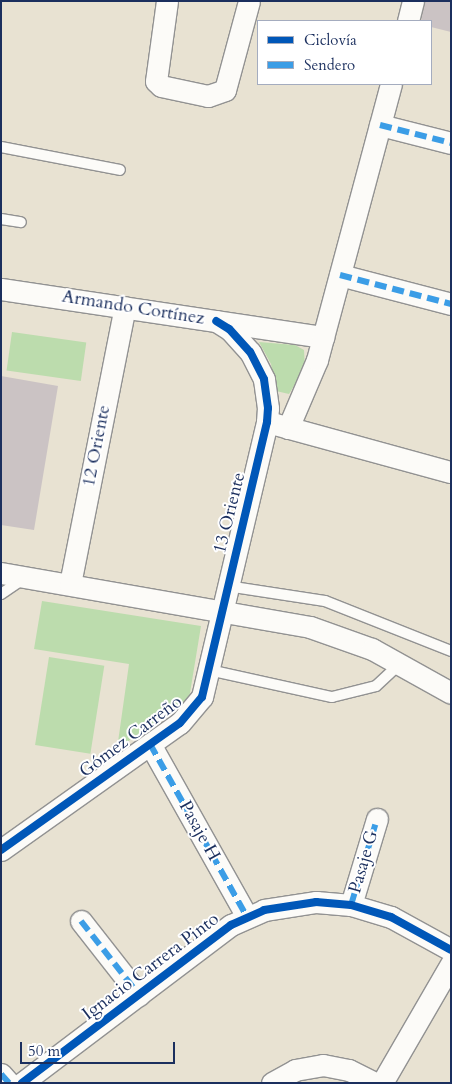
<!DOCTYPE html>
<html>
<head>
<meta charset="utf-8">
<style>
	body { margin:0 }
	#map { position:relative; width:452px; height:1084px; overflow:hidden; background:#e8e2d2; font-family:Cardo,serif }
	div>[style] { position:absolute }
	[style*='--x'] { left:calc(var(--x)*1px); top:calc(var(--y)*1px); width:calc(var(--w)*1px); rotate:calc(var(--a)*1deg) }
	.green>* { inset:0; background:#bcdcad; transform-origin:0 0 }
	.building>* { inset:0; background:#cbc3c4 }
	.roads { filter:drop-shadow(1px 0 #929292) drop-shadow(-1px 0 #929292) drop-shadow(0 1px #929292) drop-shadow(0 -1px #929292) }
	.lane>* { height:10px; margin:-5px; padding:0 5px; transform-origin:5px; border-radius:5px; background:#fcfbf8 }
	.street>* { height:21px; margin:-10.5px; padding:0 10.5px; transform-origin:10.5px; border-radius:10.5px; background:#fcfbf8 }
	.quiet>* { height:6px; margin-top:-3px; transform-origin:0; background:repeating-linear-gradient(90deg,#3b9de6 0 12px,transparent 0 18px) }
	.cycleway>* { height:8px; margin:-4px; padding:0 4px; transform-origin:4px; border-radius:4px; background:#0057b8 }
	span { translate:-50% -50%; white-space:nowrap; text-align:center; line-height:1.15; -webkit-text-stroke:4px #fff; paint-order:stroke }
	.street-label { font-size:18px; color:#1b2f5e }
	.frame { position:absolute; inset:0; border:2px solid #1b2f5e; pointer-events:none }
	.legend { position:absolute; left:257px; top:20px; width:175px; height:65px; box-sizing:border-box; background:#fff; border:1px solid #a4acbf; margin:0; padding:6px 9px; list-style:none; font-size:15px; color:#1b2f5e }
	.legend li { display:flex; align-items:center; gap:10px; height:25px }
	.legend b { width:25px; border:1px solid #a4acbf }
	.scale { position:absolute; left:20px; top:1042px; width:155px; height:22px; box-sizing:border-box; border:2px solid #1b2f5e; border-top:0; padding-left:6px; font-size:15px; line-height:18px; white-space:nowrap; color:#1b2f5e; -webkit-text-stroke:4px #fff; paint-order:stroke }
</style>
</head>
<body>
<div id="map">
	<div class="green">
		<div style="left:12px;top:332px;width:75px;height:39px;rotate:8deg"></div>
		<div style="clip-path:polygon(259px 342px,295px 345px,304px 350px,305px 368px,289px 394px,276px 391px,271px 364px)"></div>
		<div style="clip-path:polygon(42px 601px,201px 626px,189px 699px,117px 749px,129px 664px,34px 649px)"></div>
		<div style="left:49px;top:657px;width:56px;height:89px;rotate:9deg"></div>
	</div>
	<div class="building">
		<div style="clip-path:polygon(425px 1px,451px 1px,451px 32px,431px 27px,431px 21px,421px 21px)"></div>
		<div style="clip-path:polygon(1px 376px,58px 386px,34px 530px,1px 525px)"></div>
	</div>
	<div class="roads">
		<div class="lane">
			<div style="--x:1;--y:147;--w:121;--a:10.9"></div>
			<div style="--x:1;--y:219;--w:20;--a:9"></div>
			<div style="--x:227;--y:586;--w:99;--a:8.7"></div>
			<div style="--x:325;--y:601;--w:136;--a:21.6"></div>
			<div style="--x:1;--y:594;--w:27;--a:-34"></div>
			<div style="--x:209;--y:670;--w:126;--a:12.4"></div>
			<div style="--x:332;--y:697;--w:45;--a:-14"></div>
			<div style="--x:376;--y:686;--w:33;--a:-43"></div>
		</div>
		<div class="street">
			<div style="--x:167;--y:1;--w:81;--a:97.8"></div>
			<div style="--x:156;--y:81;--w:7;--a:45"></div>
			<div style="--x:161;--y:86;--w:48;--a:12"></div>
			<div style="--x:208;--y:96;--w:18;--a:-19"></div>
			<div style="--x:225;--y:90;--w:92;--a:-74.9"></div>
			<div style="--x:408;--y:21;--w:21;--a:-76"></div>
			<div style="--x:380;--y:125;--w:73;--a:14.2"></div>
			<div style="--x:340;--y:275;--w:115;--a:14.6"></div>
			<div style="--x:1;--y:289;--w:326;--a:8.5"></div>
			<div style="--x:275;--y:424;--w:182;--a:15.3"></div>
			<div style="--x:288;--y:428;--w:74;--a:-66.9"></div>
			<div style="--x:317;--y:360;--w:286;--a:-75"></div>
			<div style="--x:1;--y:573;--w:314;--a:9.9"></div>
			<div style="--x:310;--y:627;--w:66;--a:19.5"></div>
			<div style="--x:372;--y:649;--w:90;--a:29.1"></div>
			<div style="--x:70;--y:584;--w:282;--a:-78.8"></div>
			<div style="--x:150;--y:744;--w:198;--a:60.7"></div>
			<div style="--x:1;--y:850;--w:219;--a:-35.4"></div>
			<div style="--x:180;--y:723;--w:34;--a:-50"></div>
			<div style="--x:202;--y:697;--w:283;--a:-76.7"></div>
			<div style="--x:267;--y:422;--w:14;--a:-86"></div>
			<div style="--x:268;--y:408;--w:29;--a:-98"></div>
			<div style="--x:264;--y:379;--w:30;--a:-117"></div>
			<div style="--x:250;--y:352;--w:31;--a:-132"></div>
			<div style="--x:229;--y:329;--w:15;--a:-148"></div>
			<div style="--x:351;--y:905;--w:90;--a:-73.2"></div>
			<div style="--x:81;--y:921;--w:94;--a:51.9"></div>
			<div style="--x:1;--y:1074;--w:12;--a:48"></div>
			<div style="--x:22;--y:1083;--w:262;--a:-37.1"></div>
			<div style="--x:231;--y:925;--w:36;--a:-24"></div>
			<div style="--x:264;--y:910;--w:53;--a:-8.7"></div>
			<div style="--x:316;--y:902;--w:35;--a:5"></div>
			<div style="--x:351;--y:905;--w:42;--a:16.7"></div>
			<div style="--x:391;--y:917;--w:68;--a:28.8"></div>
			<div style="--x:272;--y:1083;--w:26;--a:-29"></div>
			<div style="--x:295;--y:1070;--w:28;--a:-10"></div>
			<div style="--x:323;--y:1065;--w:26;--a:11"></div>
			<div style="--x:349;--y:1070;--w:28;--a:27"></div>
			<div style="--x:382;--y:1083;--w:138;--a:-59.9"></div>
		</div>
	</div>
	<div class="quiet">
		<div style="--x:380;--y:125;--w:73;--a:14.2"></div>
		<div style="--x:340;--y:275;--w:115;--a:14.6"></div>
		<div style="--x:150;--y:744;--w:198;--a:60.7"></div>
		<div style="--x:351;--y:905;--w:90;--a:-73.2"></div>
		<div style="--x:81;--y:921;--w:94;--a:51.9"></div>
		<div style="--x:1;--y:1074;--w:12;--a:48"></div>
	</div>
	<div class="cycleway">
		<div style="--x:1;--y:850;--w:219;--a:-35.4"></div>
		<div style="--x:180;--y:723;--w:34;--a:-50"></div>
		<div style="--x:202;--y:697;--w:283;--a:-76.7"></div>
		<div style="--x:267;--y:422;--w:14;--a:-86"></div>
		<div style="--x:268;--y:408;--w:29;--a:-98"></div>
		<div style="--x:264;--y:379;--w:30;--a:-117"></div>
		<div style="--x:250;--y:352;--w:31;--a:-132"></div>
		<div style="--x:229;--y:329;--w:15;--a:-148"></div>
		<div style="--x:22;--y:1083;--w:262;--a:-37.1"></div>
		<div style="--x:231;--y:925;--w:36;--a:-24"></div>
		<div style="--x:264;--y:910;--w:53;--a:-8.7"></div>
		<div style="--x:316;--y:902;--w:35;--a:5"></div>
		<div style="--x:351;--y:905;--w:42;--a:16.7"></div>
		<div style="--x:391;--y:917;--w:68;--a:28.8"></div>
	</div>
	<div class="street-label">
		<span style="left:133px;top:308px;rotate:9deg">Armando Cortínez</span>
		<span style="left:97px;top:446px;rotate:-79deg">12 Oriente</span>
		<span style="left:230px;top:513px;rotate:-76deg">13 Oriente</span>
		<span style="left:131px;top:737px;rotate:-37deg">Gómez Carreño</span>
		<span style="left:199px;top:831px;rotate:61deg">Pasaje H</span>
		<span style="left:364px;top:862px;rotate:-74deg">Pasaje G</span>
		<span style="left:151px;top:967px;rotate:-37deg">Ignacio Carrera Pinto</span>
	</div>
	<div class="frame"></div>
	<ul class="legend">
	<li><b style="height:6px;background:#0057b8"></b>Ciclovía</li>
	<li><b style="height:6px;background:#3b9de6"></b>Sendero</li>
	</ul>
	<div class="scale">50 m</div>
</div>
</body>
</html>
